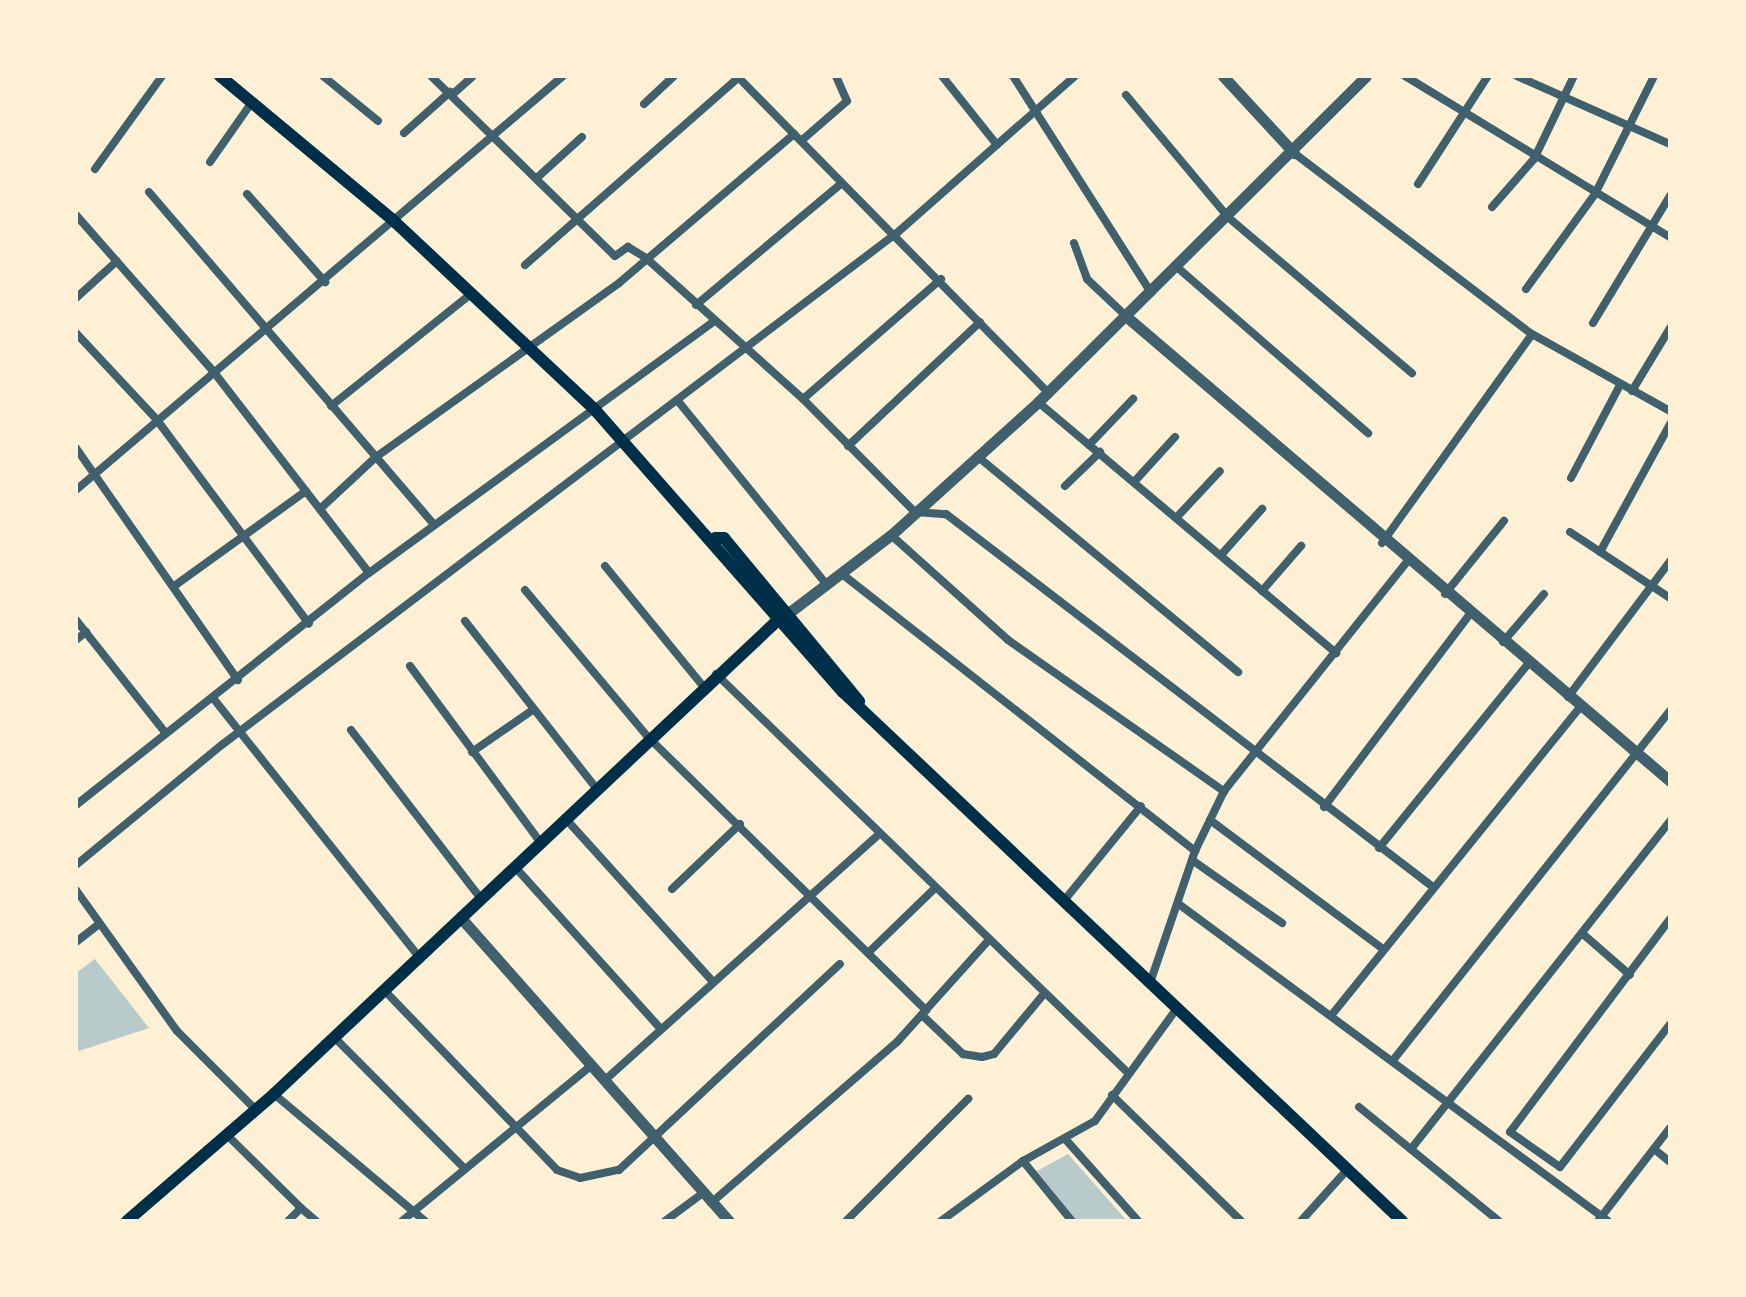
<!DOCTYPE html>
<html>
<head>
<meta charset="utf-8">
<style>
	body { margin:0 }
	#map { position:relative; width:1746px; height:1297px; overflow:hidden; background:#fdf0d5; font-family:"Golos Text",sans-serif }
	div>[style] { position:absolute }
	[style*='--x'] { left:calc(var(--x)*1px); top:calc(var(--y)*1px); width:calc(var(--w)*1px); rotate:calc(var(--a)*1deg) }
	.green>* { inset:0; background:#b9caca }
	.minor>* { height:8px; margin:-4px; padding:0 4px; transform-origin:4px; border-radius:4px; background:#3f606c }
	.tertiary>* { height:11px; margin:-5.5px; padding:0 5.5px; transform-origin:5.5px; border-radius:5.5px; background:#3f606c }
	.secondary>* { height:12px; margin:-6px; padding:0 6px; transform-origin:6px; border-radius:6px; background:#003049 }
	span { translate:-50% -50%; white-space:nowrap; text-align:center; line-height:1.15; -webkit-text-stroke:6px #fdf0d5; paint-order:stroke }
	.frame { position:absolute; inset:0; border:78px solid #fdf0d5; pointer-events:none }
</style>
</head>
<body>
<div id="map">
	<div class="green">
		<div style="clip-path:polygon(95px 959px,149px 1028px,76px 1052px,76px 973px)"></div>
		<div style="clip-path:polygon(1068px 1154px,1127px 1221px,1076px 1221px,1037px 1171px)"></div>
	</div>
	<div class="minor">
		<div style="--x:323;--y:76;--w:71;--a:39.3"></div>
		<div style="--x:431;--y:76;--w:257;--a:44.4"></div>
		<div style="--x:615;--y:256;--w:16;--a:-35"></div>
		<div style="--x:628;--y:247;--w:21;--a:31"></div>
		<div style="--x:646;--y:258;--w:211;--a:41.9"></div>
		<div style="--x:803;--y:399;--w:159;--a:45.3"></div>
		<div style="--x:915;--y:512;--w:31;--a:4"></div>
		<div style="--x:946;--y:514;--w:613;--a:37.45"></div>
		<div style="--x:737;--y:76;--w:444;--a:45.5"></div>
		<div style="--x:942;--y:76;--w:88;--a:51.4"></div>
		<div style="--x:1013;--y:76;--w:257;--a:57.5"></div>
		<div style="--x:1405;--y:76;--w:310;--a:31.3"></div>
		<div style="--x:1517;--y:76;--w:167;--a:24"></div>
		<div style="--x:453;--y:94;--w:27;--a:-42"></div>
		<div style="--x:1126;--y:95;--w:160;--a:50.1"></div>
		<div style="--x:1229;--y:218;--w:240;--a:40.3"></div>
		<div style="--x:644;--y:104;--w:41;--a:-43"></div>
		<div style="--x:404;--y:133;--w:62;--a:-41.7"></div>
		<div style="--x:801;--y:141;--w:61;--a:-41"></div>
		<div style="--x:847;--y:101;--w:27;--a:-114"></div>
		<div style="--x:1294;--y:153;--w:299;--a:37.3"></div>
		<div style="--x:1532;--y:334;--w:158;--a:29.2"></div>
		<div style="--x:210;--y:162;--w:73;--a:-55"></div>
		<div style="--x:95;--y:169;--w:115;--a:-54.2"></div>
		<div style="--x:539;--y:176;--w:58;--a:-42.2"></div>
		<div style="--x:1418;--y:184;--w:129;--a:-57.1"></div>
		<div style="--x:149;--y:192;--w:438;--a:49.4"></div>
		<div style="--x:247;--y:194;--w:118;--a:48.4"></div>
		<div style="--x:1492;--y:207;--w:64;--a:-48.8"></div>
		<div style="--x:1534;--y:159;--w:92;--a:-64.3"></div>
		<div style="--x:76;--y:215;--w:208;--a:48.7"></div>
		<div style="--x:213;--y:371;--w:255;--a:52.3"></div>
		<div style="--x:1074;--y:243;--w:38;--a:70"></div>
		<div style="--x:1087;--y:279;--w:55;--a:43.5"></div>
		<div style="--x:525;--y:265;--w:285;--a:-41.3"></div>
		<div style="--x:1178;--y:268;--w:252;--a:41"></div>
		<div style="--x:1526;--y:289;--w:117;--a:-54"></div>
		<div style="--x:1595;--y:194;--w:132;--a:-63.4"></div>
		<div style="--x:76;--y:298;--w:55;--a:-42.1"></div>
		<div style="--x:696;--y:305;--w:190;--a:-39.9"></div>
		<div style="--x:1593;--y:323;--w:149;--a:-58.8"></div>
		<div style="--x:76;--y:333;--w:119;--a:47"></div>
		<div style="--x:157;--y:420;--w:254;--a:53.3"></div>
		<div style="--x:1632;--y:391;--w:74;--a:-58.9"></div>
		<div style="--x:803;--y:399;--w:183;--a:-41"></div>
		<div style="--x:678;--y:401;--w:237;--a:51"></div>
		<div style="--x:1038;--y:402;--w:390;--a:40.1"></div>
		<div style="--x:331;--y:406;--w:179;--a:-38.7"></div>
		<div style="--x:1089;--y:445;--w:64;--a:-46.3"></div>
		<div style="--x:848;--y:446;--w:181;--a:-43.2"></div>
		<div style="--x:76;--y:448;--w:283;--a:55.1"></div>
		<div style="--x:977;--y:456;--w:339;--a:39.6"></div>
		<div style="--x:1571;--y:478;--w:105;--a:-62.2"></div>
		<div style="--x:1134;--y:482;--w:61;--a:-47.7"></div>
		<div style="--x:1065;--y:486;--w:49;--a:-44.2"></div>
		<div style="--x:76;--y:490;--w:639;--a:-40.37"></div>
		<div style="--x:320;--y:509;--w:76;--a:-42.9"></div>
		<div style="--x:376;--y:457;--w:299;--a:-35.6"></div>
		<div style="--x:619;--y:283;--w:230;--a:-40.4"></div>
		<div style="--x:1176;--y:518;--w:64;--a:-46.9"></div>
		<div style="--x:1570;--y:532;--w:120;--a:33.4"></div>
		<div style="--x:891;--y:535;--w:157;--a:41.9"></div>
		<div style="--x:1008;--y:640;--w:264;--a:35"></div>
		<div style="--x:1382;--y:543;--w:257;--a:-54.3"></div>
		<div style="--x:1600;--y:552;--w:146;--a:-61.3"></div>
		<div style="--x:1221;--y:555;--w:62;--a:-48.3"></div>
		<div style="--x:605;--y:566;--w:154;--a:50.8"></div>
		<div style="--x:842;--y:574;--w:449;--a:38.1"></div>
		<div style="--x:177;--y:584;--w:159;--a:-35.8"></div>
		<div style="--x:525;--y:590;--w:192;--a:50.1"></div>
		<div style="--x:648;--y:737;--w:390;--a:44.5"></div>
		<div style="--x:1262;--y:591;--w:60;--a:-49.1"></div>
		<div style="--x:1445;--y:594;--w:94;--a:-51.1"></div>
		<div style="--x:76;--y:620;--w:142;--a:51.6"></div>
		<div style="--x:465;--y:621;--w:212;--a:51.9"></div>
		<div style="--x:76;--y:640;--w:13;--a:-39"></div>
		<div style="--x:1503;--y:642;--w:63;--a:-49.5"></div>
		<div style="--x:410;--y:666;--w:219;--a:53.5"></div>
		<div style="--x:716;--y:674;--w:571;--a:44.08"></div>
		<div style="--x:1568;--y:697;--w:170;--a:-53.1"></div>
		<div style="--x:213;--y:698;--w:331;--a:51.5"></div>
		<div style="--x:351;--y:730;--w:213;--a:52.4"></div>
		<div style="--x:472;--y:752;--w:75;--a:-34.7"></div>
		<div style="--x:76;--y:805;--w:374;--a:-38.4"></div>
		<div style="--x:369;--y:573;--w:428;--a:-36.1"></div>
		<div style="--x:1324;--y:807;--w:241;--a:-52.9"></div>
		<div style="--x:565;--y:818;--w:221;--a:47.9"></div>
		<div style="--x:1210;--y:820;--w:216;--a:36.7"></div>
		<div style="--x:1379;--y:848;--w:237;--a:-51"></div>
		<div style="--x:1192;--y:860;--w:110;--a:35"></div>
		<div style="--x:76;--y:865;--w:190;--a:-39.5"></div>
		<div style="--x:223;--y:744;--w:847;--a:-37.18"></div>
		<div style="--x:898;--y:232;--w:236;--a:-41.4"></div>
		<div style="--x:515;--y:867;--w:218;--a:48"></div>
		<div style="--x:672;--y:889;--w:94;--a:-43.7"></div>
		<div style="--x:76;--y:890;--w:173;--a:54.4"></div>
		<div style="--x:177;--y:1031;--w:112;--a:45"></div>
		<div style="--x:1067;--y:897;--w:117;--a:-50.9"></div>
		<div style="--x:1180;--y:905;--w:532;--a:36.44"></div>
		<div style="--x:1670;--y:919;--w:266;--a:126.9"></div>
		<div style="--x:1510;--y:1132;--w:61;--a:35"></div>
		<div style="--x:1560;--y:1167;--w:180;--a:-52.4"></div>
		<div style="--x:1583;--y:934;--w:62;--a:41.1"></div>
		<div style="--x:76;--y:942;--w:28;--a:-38"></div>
		<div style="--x:869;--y:952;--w:89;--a:-44.1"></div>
		<div style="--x:1150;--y:983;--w:139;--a:-71.2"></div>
		<div style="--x:1195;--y:851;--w:67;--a:-64.2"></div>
		<div style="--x:1224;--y:791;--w:292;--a:-51.4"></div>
		<div style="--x:385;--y:991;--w:248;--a:46.1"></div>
		<div style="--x:557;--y:1170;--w:24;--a:19"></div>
		<div style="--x:580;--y:1178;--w:40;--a:-12"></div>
		<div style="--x:619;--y:1170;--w:302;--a:-43"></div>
		<div style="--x:1334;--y:1012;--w:392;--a:-51.1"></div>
		<div style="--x:922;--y:1015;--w:57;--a:43.6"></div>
		<div style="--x:963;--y:1054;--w:19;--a:9"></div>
		<div style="--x:982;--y:1057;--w:12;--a:-14"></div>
		<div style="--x:994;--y:1054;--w:77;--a:-50.3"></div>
		<div style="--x:334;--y:1037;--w:186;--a:45.2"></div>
		<div style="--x:1394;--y:1059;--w:444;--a:-51.6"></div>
		<div style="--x:605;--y:1080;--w:365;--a:-41.9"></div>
		<div style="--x:274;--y:1094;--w:197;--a:40.1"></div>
		<div style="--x:1112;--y:1095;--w:180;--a:44.3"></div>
		<div style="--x:1359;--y:1107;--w:181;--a:39.2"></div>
		<div style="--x:227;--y:1135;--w:104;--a:44.6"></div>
		<div style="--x:301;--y:1208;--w:18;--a:135"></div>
		<div style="--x:1067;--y:1141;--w:107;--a:48.4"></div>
		<div style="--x:1411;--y:1149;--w:418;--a:-51.7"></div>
		<div style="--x:1654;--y:1149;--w:21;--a:39"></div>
		<div style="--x:1023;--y:1161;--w:77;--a:50.8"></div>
		<div style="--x:711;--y:1203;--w:246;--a:-40.9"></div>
		<div style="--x:897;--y:1042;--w:135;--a:-48"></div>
		<div style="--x:301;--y:1208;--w:20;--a:41"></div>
		<div style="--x:402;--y:1221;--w:244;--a:-39.4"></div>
		<div style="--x:665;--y:1221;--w:47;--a:-36.4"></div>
		<div style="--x:846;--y:1221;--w:173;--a:-45"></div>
		<div style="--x:941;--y:1221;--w:102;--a:-36.2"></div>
		<div style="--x:1023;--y:1161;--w:82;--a:-29.1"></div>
		<div style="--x:1095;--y:1121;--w:140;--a:-54"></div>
		<div style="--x:1301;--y:1221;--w:69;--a:-48"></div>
		<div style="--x:1598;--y:1221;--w:118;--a:-52.3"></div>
	</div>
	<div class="tertiary">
		<div style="--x:1223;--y:76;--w:105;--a:47.3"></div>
		<div style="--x:1128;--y:318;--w:713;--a:40.51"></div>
		<div style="--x:782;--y:618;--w:137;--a:-37.3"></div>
		<div style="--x:891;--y:535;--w:198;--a:-42.1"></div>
		<div style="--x:1038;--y:402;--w:462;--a:-44.8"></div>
		<div style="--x:461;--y:918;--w:405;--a:48.5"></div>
	</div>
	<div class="secondary">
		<div style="--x:220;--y:76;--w:228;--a:39.8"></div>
		<div style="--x:395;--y:222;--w:276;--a:43.2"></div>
		<div style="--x:596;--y:411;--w:374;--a:48.7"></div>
		<div style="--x:843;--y:692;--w:770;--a:43.42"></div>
		<div style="--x:715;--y:538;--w:9;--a:0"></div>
		<div style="--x:724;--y:538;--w:212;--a:50.4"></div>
		<div style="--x:127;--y:1221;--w:194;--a:-40.8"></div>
		<div style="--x:274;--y:1094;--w:692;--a:-43.24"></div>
	</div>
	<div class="frame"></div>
</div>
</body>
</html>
